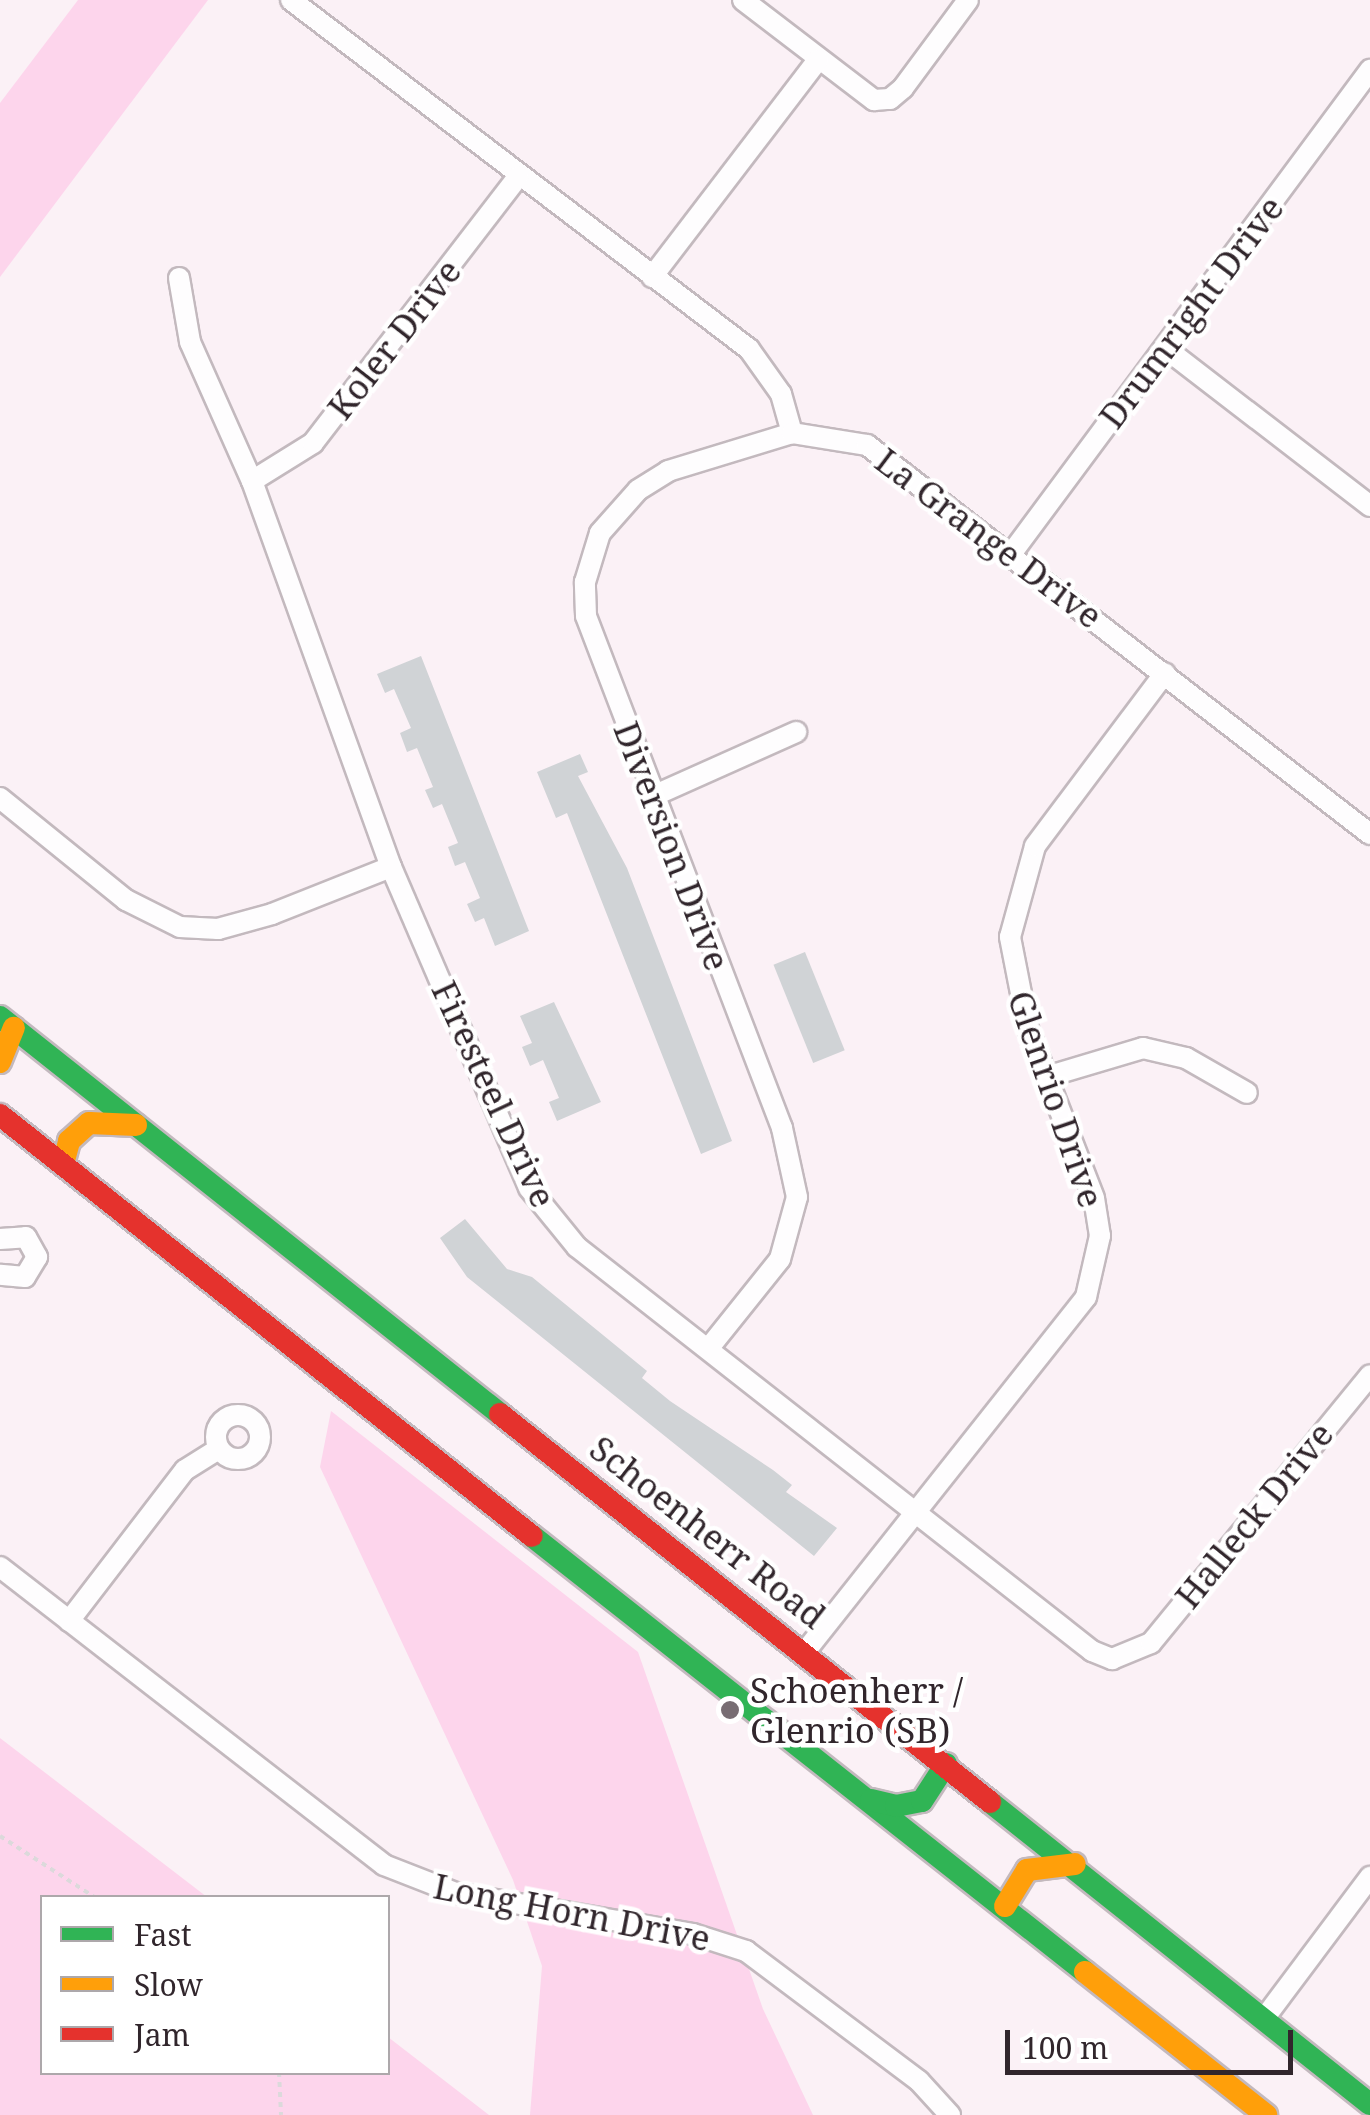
<!DOCTYPE html>
<html>
<head>
<meta charset="utf-8">
<style>
	body { margin:0 }
	#map { position:relative; width:1370px; height:2115px; overflow:hidden; background:#fbf1f6; font-family:"Noto Serif",serif }
	div>[style] { position:absolute }
	[style*='--x'] { left:calc(var(--x)*1px); top:calc(var(--y)*1px); width:calc(var(--w)*1px); rotate:calc(var(--a)*1deg) }
	.green>* { inset:0; background:#fdd5ec }
	.building>* { inset:0; background:#d0d3d6; transform-origin:0 0 }
	.path>* { height:4px; margin-top:-2px; transform-origin:0; background:repeating-linear-gradient(90deg,#dcd9db 0 5px,transparent 0 10px) }
	.roads { filter:drop-shadow(2px 0 #c3b9be) drop-shadow(-2px 0 #c3b9be) drop-shadow(0 2px #c3b9be) drop-shadow(0 -2px #c3b9be) }
	.street>* { height:20px; margin:-10px; padding:0 10px; transform-origin:10px; border-radius:10px; background:#fefdfe }
	.street>.ring { margin:-10px; padding:0; box-sizing:content-box; background:none; border:20px solid #fefdfe; border-radius:50% }
	.fast>* { height:22px; margin:-11px; padding:0 11px; transform-origin:11px; border-radius:11px; background:#30b455 }
	.slow>* { height:22px; margin:-11px; padding:0 11px; transform-origin:11px; border-radius:11px; background:#ff9f0a }
	.jam>* { height:22px; margin:-11px; padding:0 11px; transform-origin:11px; border-radius:11px; background:#e5322d }
	.dots>* { width:28px; height:28px; translate:-50% -50%; box-sizing:border-box; border:5px solid #fff; border-radius:50% }
	span { translate:-50% -50%; white-space:nowrap; text-align:center; line-height:1.15; -webkit-text-stroke:9px #fff; paint-order:stroke }
	.street-label { font-size:35px; color:#31262c }
	.poi-label { font-size:35px; color:#31262c }
	.left { translate:0 -50%; text-align:left }
	.legend { position:absolute; left:40px; top:1895px; width:350px; height:180px; box-sizing:border-box; background:#fff; border:2px solid #ada8ab; margin:0; padding:12px 18px; list-style:none; font-size:30px; color:#31262c }
	.legend li { display:flex; align-items:center; gap:20px; height:50px }
	.legend b { width:50px; border:2px solid #ada8ab }
	.scale { position:absolute; left:1005px; top:2030px; width:288px; height:45px; box-sizing:border-box; border:5px solid #31262c; border-top:0; padding-left:12px; font-size:30px; line-height:35px; white-space:nowrap; color:#31262c; -webkit-text-stroke:8px #fff; paint-order:stroke }
</style>
</head>
<body>
<div id="map">
	<div class="green">
		<div style="clip-path:polygon(78px 0,208px 0,0 277px,0 103px)"></div>
		<div style="clip-path:polygon(331px 1411px,638px 1652px,763px 2009px,813px 2115px,530px 2115px,542px 1966px,513px 1880px,320px 1467px)"></div>
		<div style="clip-path:polygon(0 1738px,207px 1897px,42px 1898px,42px 2072px,388px 2072px,388px 2037px,489px 2115px,0 2115px)"></div>
	</div>
	<div class="building">
		<div style="clip-path:polygon(421px 656px,529px 931px,495px 946px,484px 918px,475px 922px,467px 904px,480px 898px,465px 862px,455px 866px,448px 847px,458px 843px,442px 804px,433px 808px,425px 790px,433px 787px,417px 748px,407px 752px,400px 733px,411px 728px,394px 689px,385px 693px,377px 674px)"></div>
		<div style="clip-path:polygon(580px 754px,588px 772px,578px 776px,627px 868px,732px 1141px,701px 1154px,567px 813px,556px 818px,537px 772px)"></div>
		<div style="left:805px;top:952px;width:106px;height:34px;rotate:68deg"></div>
		<div style="clip-path:polygon(554px 1002px,601px 1102px,557px 1121px,549px 1102px,559px 1098px,543px 1060px,530px 1066px,522px 1047px,532px 1043px,520px 1016px)"></div>
		<div style="clip-path:polygon(465px 1219px,507px 1269px,532px 1277px,647px 1371px,642px 1378px,670px 1401px,773px 1470px,792px 1485px,786px 1492px,837px 1528px,814px 1556px,467px 1277px,440px 1238px)"></div>
	</div>
	<div class="path">
		<div style="--x:0;--y:1836;--w:114;--a:32.9"></div>
		<div style="--x:279;--y:2072;--w:43;--a:87.3"></div>
	</div>
	<div class="roads">
		<div class="street">
			<div style="--x:291;--y:0;--w:576;--a:37.31"></div>
			<div style="--x:749;--y:349;--w:55;--a:54.6"></div>
			<div style="--x:781;--y:394;--w:41;--a:74.2"></div>
			<div style="--x:743;--y:0;--w:165;--a:37.4"></div>
			<div style="--x:874;--y:100;--w:16;--a:-4"></div>
			<div style="--x:890;--y:99;--w:17;--a:-40"></div>
			<div style="--x:903;--y:88;--w:109;--a:-53.5"></div>
			<div style="--x:652;--y:277;--w:273;--a:-52.6"></div>
			<div style="--x:179;--y:278;--w:65;--a:80.2"></div>
			<div style="--x:190;--y:342;--w:152;--a:66"></div>
			<div style="--x:252;--y:481;--w:410;--a:70.2"></div>
			<div style="--x:391;--y:867;--w:349;--a:66.7"></div>
			<div style="--x:529;--y:1188;--w:76;--a:50.9"></div>
			<div style="--x:577;--y:1247;--w:655;--a:38.11"></div>
			<div style="--x:1092;--y:1651;--w:22;--a:22"></div>
			<div style="--x:1112;--y:1659;--w:42;--a:-22.3"></div>
			<div style="--x:1151;--y:1643;--w:346;--a:-50.7"></div>
			<div style="--x:1165;--y:348;--w:259;--a:37.6"></div>
			<div style="--x:252;--y:481;--w:72;--a:-31.9"></div>
			<div style="--x:313;--y:443;--w:336;--a:-52.4"></div>
			<div style="--x:1011;--y:554;--w:603;--a:-53.43"></div>
			<div style="--x:653;--y:796;--w:157;--a:-24.1"></div>
			<div style="--x:0;--y:798;--w:162;--a:39"></div>
			<div style="--x:126;--y:900;--w:60;--a:26.6"></div>
			<div style="--x:180;--y:927;--w:38;--a:3"></div>
			<div style="--x:218;--y:929;--w:56;--a:-15.5"></div>
			<div style="--x:272;--y:914;--w:128;--a:-21.6"></div>
			<div style="--x:1046;--y:1077;--w:101;--a:-16.6"></div>
			<div style="--x:1143;--y:1048;--w:44;--a:13.1"></div>
			<div style="--x:1186;--y:1058;--w:70;--a:29.8"></div>
			<div style="--x:0;--y:1239;--w:26;--a:-4"></div>
			<div style="--x:26;--y:1237;--w:23;--a:61"></div>
			<div style="--x:37;--y:1257;--w:23;--a:121"></div>
			<div style="--x:25;--y:1277;--w:25;--a:-175"></div>
			<div style="--x:708;--y:1349;--w:115;--a:-51.3"></div>
			<div style="--x:780;--y:1259;--w:64;--a:-74.7"></div>
			<div style="--x:797;--y:1197;--w:71;--a:-102.3"></div>
			<div style="--x:782;--y:1128;--w:548;--a:-110.95"></div>
			<div style="--x:586;--y:616;--w:34;--a:-92"></div>
			<div style="--x:585;--y:582;--w:51;--a:-73"></div>
			<div style="--x:600;--y:533;--w:57;--a:-48.5"></div>
			<div style="--x:638;--y:490;--w:36;--a:-32"></div>
			<div style="--x:668;--y:471;--w:130;--a:-17"></div>
			<div style="--x:792;--y:433;--w:76;--a:9.1"></div>
			<div style="--x:867;--y:445;--w:636;--a:37.72"></div>
			<div class="ring" style="left:216px;top:1415px;width:24px;height:24px"></div>
			<div style="--x:0;--y:1567;--w:486;--a:37.8"></div>
			<div style="--x:384;--y:1865;--w:77;--a:21.3"></div>
			<div style="--x:456;--y:1893;--w:241;--a:9.8"></div>
			<div style="--x:693;--y:1934;--w:56;--a:17.8"></div>
			<div style="--x:746;--y:1951;--w:216;--a:36.9"></div>
			<div style="--x:919;--y:2081;--w:46;--a:47.6"></div>
			<div style="--x:69;--y:1621;--w:190;--a:-52.5"></div>
			<div style="--x:185;--y:1470;--w:40;--a:-32"></div>
			<div style="--x:804;--y:1653;--w:454;--a:-51.6"></div>
			<div style="--x:1086;--y:1297;--w:63;--a:-77.1"></div>
			<div style="--x:1100;--y:1236;--w:38;--a:-99"></div>
			<div style="--x:1094;--y:1198;--w:181;--a:-111.3"></div>
			<div style="--x:1028;--y:1029;--w:94;--a:-101.1"></div>
			<div style="--x:1010;--y:937;--w:94;--a:-74.6"></div>
			<div style="--x:1035;--y:846;--w:216;--a:-53.1"></div>
			<div style="--x:1266;--y:2016;--w:174;--a:-53.2"></div>
		</div>
		<div class="fast">
			<div style="--x:0;--y:1017;--w:638;--a:38.45"></div>
			<div style="--x:532;--y:1536;--w:704;--a:38.25"></div>
			<div style="--x:871;--y:1800;--w:26;--a:13"></div>
			<div style="--x:896;--y:1806;--w:26;--a:-11"></div>
			<div style="--x:922;--y:1801;--w:44;--a:-57"></div>
			<div style="--x:990;--y:1802;--w:485;--a:38.5"></div>
		</div>
		<div class="slow">
			<div style="--x:0;--y:1062;--w:37;--a:-68"></div>
			<div style="--x:63;--y:1164;--w:24;--a:-75"></div>
			<div style="--x:69;--y:1141;--w:27;--a:-42"></div>
			<div style="--x:89;--y:1123;--w:47;--a:2.4"></div>
			<div style="--x:1005;--y:1906;--w:42;--a:-58.6"></div>
			<div style="--x:1027;--y:1870;--w:48;--a:-7.1"></div>
			<div style="--x:1085;--y:1972;--w:231;--a:38.3"></div>
		</div>
		<div class="jam">
			<div style="--x:0;--y:1115;--w:678;--a:38.36"></div>
			<div style="--x:500;--y:1414;--w:625;--a:38.37"></div>
		</div>
	</div>
	<div class="dots">
		<div style="left:730px;top:1710px;background:#786d73"></div>
	</div>
	<div class="street-label">
		<span style="left:1191px;top:312px;rotate:-53deg">Drumright Drive</span>
		<span style="left:394px;top:339px;rotate:-52deg">Koler Drive</span>
		<span style="left:989px;top:538px;rotate:37deg">La Grange Drive</span>
		<span style="left:672px;top:846px;rotate:69deg">Diversion Drive</span>
		<span style="left:494px;top:1094px;rotate:65deg">Firesteel Drive</span>
		<span style="left:1056px;top:1099px;rotate:71deg">Glenrio Drive</span>
		<span style="left:1254px;top:1515px;rotate:-51deg">Halleck Drive</span>
		<span style="left:708px;top:1532px;rotate:38deg">Schoenherr Road</span>
		<span style="left:572px;top:1912px;rotate:11deg">Long Horn Drive</span>
	</div>
	<div class="poi-label">
		<span class="left" style="left:750px;top:1710px">Schoenherr /<br>Glenrio (SB)</span>
	</div>
	<ul class="legend">
	<li><b style="height:12px;background:#30b455"></b>Fast</li>
	<li><b style="height:12px;background:#ff9f0a"></b>Slow</li>
	<li><b style="height:12px;background:#e5322d"></b>Jam</li>
	</ul>
	<div class="scale">100 m</div>
</div>
</body>
</html>
